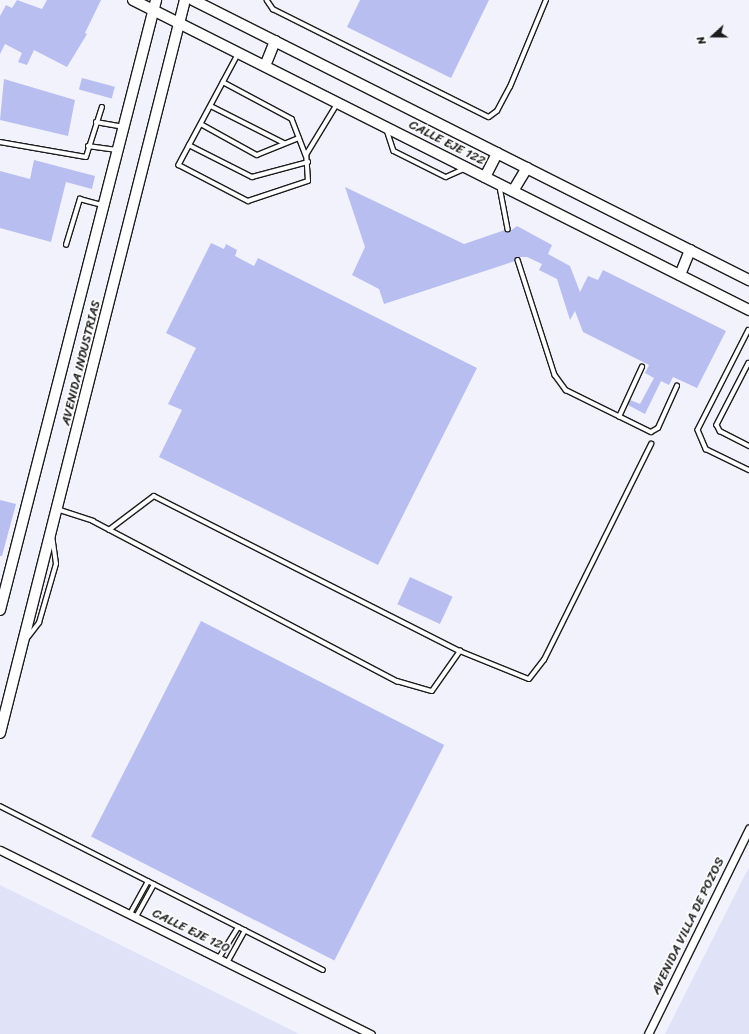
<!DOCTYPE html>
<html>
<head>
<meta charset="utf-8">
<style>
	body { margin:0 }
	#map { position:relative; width:749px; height:1034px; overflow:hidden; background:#f1f2fc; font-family:Sriracha,sans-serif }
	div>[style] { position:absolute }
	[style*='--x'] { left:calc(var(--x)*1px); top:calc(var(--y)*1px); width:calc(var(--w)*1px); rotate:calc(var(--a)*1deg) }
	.built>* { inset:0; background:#e0e2f8 }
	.building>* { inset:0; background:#b9bef0; transform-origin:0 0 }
	.roads { filter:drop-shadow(1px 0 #1c1c1c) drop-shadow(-1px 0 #1c1c1c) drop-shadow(0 1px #1c1c1c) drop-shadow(0 -1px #1c1c1c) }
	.service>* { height:3.5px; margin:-1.75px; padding:0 1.75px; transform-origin:1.75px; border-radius:1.75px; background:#fff }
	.minor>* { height:7px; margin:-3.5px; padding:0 3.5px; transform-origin:3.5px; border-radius:3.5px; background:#fff }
	.secondary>* { height:10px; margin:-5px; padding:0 5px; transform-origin:5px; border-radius:5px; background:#fff }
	span { translate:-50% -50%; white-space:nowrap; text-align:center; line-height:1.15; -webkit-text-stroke:3.5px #fff; paint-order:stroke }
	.street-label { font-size:13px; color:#1c1c1c }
	.north { position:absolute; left:693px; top:16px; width:40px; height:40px; -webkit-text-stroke:3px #fff; paint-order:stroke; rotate:249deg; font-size:11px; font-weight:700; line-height:16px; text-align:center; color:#1c1c1c }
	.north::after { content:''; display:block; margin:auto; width:14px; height:18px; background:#1c1c1c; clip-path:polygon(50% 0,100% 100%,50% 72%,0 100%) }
</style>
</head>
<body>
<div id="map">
	<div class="built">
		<div style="clip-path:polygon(749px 867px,749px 1034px,665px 1034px)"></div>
		<div style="clip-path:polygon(0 885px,299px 1034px,0 1034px)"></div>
	</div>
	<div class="building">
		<div style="clip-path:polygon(17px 0,42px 9px,47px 0,101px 0,85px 33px,87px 34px,67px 67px,34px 50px,27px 65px,18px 62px,22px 53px,5px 44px,0 54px,0 16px,6px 5px,12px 8px)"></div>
		<div style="clip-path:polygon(360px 0,489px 0,451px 78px,347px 27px)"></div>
		<div style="left:82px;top:78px;width:34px;height:12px;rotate:15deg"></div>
		<div style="clip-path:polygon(4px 79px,75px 100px,68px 136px,0 120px)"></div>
		<div style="clip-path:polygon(34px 160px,95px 176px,92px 189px,66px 182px,51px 242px,0 228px,0 171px,30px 179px)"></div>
		<div style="clip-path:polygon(345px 187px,464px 244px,505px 230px,509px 232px,517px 226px,552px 245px,548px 254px,570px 266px,580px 292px,588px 276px,598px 280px,603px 270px,726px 331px,697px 388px,673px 377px,669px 385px,661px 381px,645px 414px,628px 405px,630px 400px,640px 404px,654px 378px,645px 373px,649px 365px,583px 332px,575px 311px,570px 320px,557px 279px,539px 270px,542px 264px,527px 257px,517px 257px,515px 261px,384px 304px,379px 289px,352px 275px,365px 247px)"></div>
		<div style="clip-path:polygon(211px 243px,224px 249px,226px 244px,237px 250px,235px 256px,254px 266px,258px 258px,477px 368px,378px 565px,159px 457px,182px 410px,168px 404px,196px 348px,166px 333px)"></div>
		<div style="clip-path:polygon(0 500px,16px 504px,2px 556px,0 556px)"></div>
		<div style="left:410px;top:577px;width:47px;height:30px;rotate:25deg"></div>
		<div style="left:201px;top:621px;width:273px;height:242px;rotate:27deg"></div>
	</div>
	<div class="roads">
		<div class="service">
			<div style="--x:267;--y:0;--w:11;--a:56"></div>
			<div style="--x:273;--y:9;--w:241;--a:26.6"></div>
			<div style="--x:489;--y:117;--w:10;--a:-37"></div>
			<div style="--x:497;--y:111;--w:27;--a:-62"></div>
			<div style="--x:510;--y:87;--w:94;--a:-67.5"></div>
			<div style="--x:238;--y:55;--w:125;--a:118.2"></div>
			<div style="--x:179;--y:165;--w:78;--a:27.6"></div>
			<div style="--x:248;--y:201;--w:63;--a:-18.4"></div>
			<div style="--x:308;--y:181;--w:26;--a:-94"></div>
			<div style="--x:306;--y:155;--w:60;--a:-58.7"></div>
			<div style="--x:223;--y:82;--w:78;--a:28.2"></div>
			<div style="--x:292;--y:119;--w:39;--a:69"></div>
			<div style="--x:211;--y:106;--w:82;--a:26.9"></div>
			<div style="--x:96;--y:122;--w:27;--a:10"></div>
			<div style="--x:201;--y:124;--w:64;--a:29"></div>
			<div style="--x:257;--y:155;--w:45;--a:-22"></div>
			<div style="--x:387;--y:130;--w:22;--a:72"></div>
			<div style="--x:394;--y:151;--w:58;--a:26.6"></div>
			<div style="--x:446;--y:177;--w:20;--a:-24"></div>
			<div style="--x:0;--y:142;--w:87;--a:9.9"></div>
			<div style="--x:86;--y:157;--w:52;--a:-72.3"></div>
			<div style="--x:189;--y:145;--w:71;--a:26.9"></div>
			<div style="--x:252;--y:177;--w:58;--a:-15"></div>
			<div style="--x:88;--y:146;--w:29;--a:8"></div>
			<div style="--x:500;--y:187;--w:43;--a:79.2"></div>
			<div style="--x:66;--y:245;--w:48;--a:-73.1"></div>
			<div style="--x:80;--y:199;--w:24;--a:15"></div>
			<div style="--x:518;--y:260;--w:121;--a:72.2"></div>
			<div style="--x:555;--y:375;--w:19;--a:54"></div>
			<div style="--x:566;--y:390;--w:95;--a:26.3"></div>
			<div style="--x:651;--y:432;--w:8;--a:-30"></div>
			<div style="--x:658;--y:428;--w:46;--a:-65.7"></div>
			<div style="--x:749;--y:330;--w:112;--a:117"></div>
			<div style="--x:698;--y:430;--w:21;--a:67"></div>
			<div style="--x:706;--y:449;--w:48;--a:26"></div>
			<div style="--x:749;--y:363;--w:70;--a:117.3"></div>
			<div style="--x:717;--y:425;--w:7;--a:63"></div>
			<div style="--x:720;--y:431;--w:33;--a:27"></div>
			<div style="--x:619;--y:417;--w:55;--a:-65.3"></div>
			<div style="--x:57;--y:509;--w:38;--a:18"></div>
			<div style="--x:93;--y:521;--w:344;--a:27.8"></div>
			<div style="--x:397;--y:681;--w:36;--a:16"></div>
			<div style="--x:432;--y:691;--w:49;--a:-55"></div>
			<div style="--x:109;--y:530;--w:56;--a:-37.1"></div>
			<div style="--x:154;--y:496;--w:343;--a:26.9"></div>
			<div style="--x:460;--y:651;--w:74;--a:22.1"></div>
			<div style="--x:529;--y:679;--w:24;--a:-52"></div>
			<div style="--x:544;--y:660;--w:241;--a:-63.6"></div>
			<div style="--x:28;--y:637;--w:18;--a:-52"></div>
			<div style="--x:39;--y:623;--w:61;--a:-73.9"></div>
			<div style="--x:56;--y:564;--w:29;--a:-98"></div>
			<div style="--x:0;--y:806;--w:362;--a:26.9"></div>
			<div style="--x:130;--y:914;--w:37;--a:-61"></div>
			<div style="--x:136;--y:917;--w:37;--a:-61"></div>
			<div style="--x:219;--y:958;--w:36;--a:-58"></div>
			<div style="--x:227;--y:963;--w:37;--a:-61"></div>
		</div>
		<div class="minor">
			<div style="--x:0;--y:850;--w:414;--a:26.4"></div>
			<div style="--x:648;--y:1034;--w:229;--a:-63.8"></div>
		</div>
		<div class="secondary">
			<div style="--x:133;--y:0;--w:690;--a:26.71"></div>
			<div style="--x:193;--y:0;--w:623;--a:26.73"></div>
			<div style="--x:265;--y:66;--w:27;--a:-68"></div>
			<div style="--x:485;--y:177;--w:27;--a:-63"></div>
			<div style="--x:513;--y:191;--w:27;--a:-59"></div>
			<div style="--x:680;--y:275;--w:27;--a:-68"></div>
			<div style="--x:0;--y:610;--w:630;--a:-75.65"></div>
			<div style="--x:0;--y:733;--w:756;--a:-75.84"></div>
		</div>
	</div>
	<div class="street-label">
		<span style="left:447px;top:143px;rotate:27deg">CALLE EJE 122</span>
		<span style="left:81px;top:363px;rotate:-76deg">AVENIDA INDUSTRIAS</span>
		<span style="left:688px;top:926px;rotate:-64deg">AVENIDA VILLA DE POZOS</span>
		<span style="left:191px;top:931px;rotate:26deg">CALLE EJE 120</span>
	</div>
	<div class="north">N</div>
</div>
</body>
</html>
